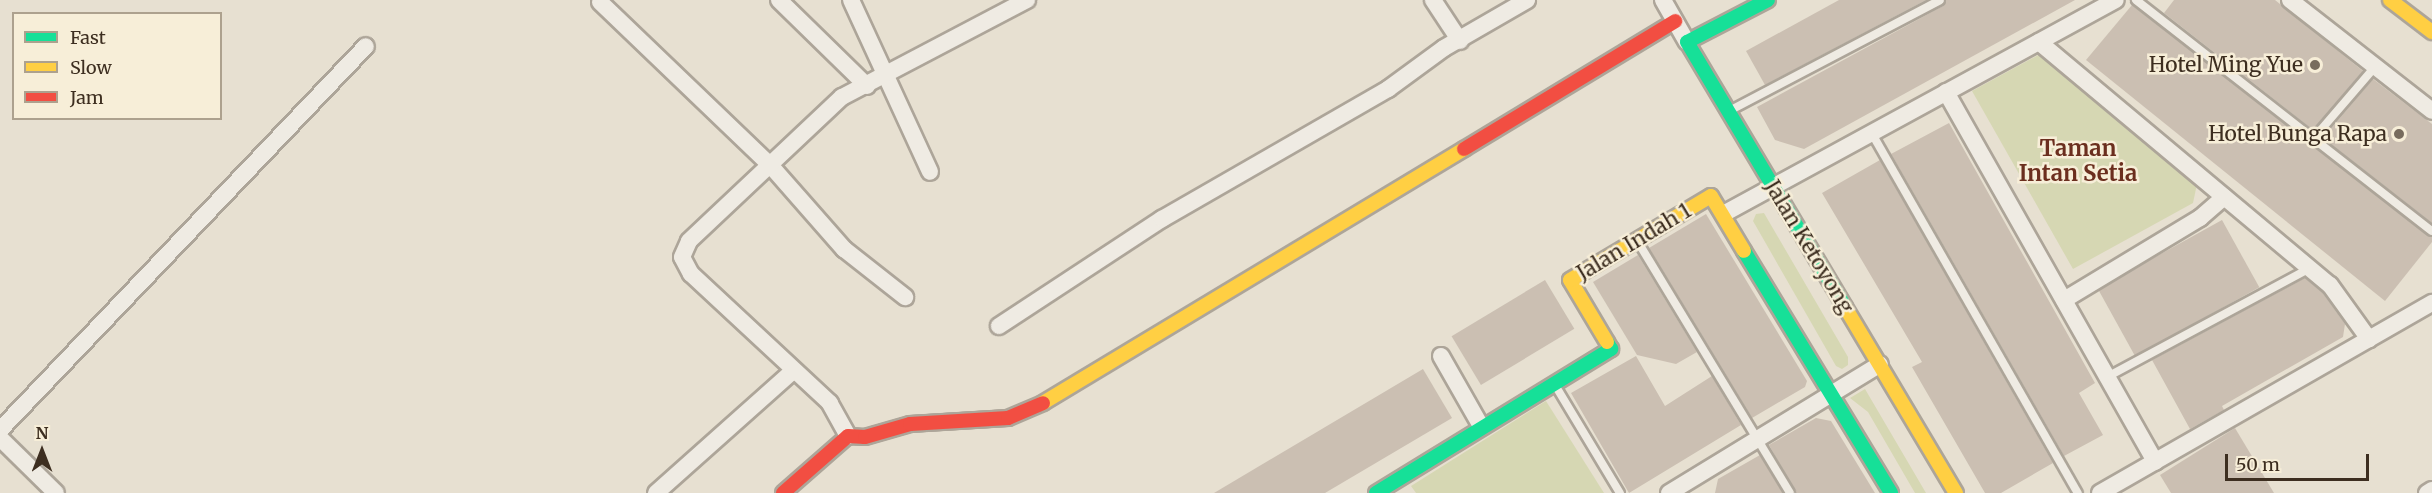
<!DOCTYPE html>
<html>
<head>
<meta charset="utf-8">
<style>
	body { margin:0 }
	#map { position:relative; width:2432px; height:493px; overflow:hidden; background:#e7e0d1; font-family:Merriweather,serif }
	div>[style] { position:absolute }
	[style*='--x'] { left:calc(var(--x)*1px); top:calc(var(--y)*1px); width:calc(var(--w)*1px); rotate:calc(var(--a)*1deg) }
	.green>* { inset:0; background:#d6d7b3 }
	.building>* { inset:0; background:#cbbfb2; transform-origin:0 0 }
	.roads { filter:drop-shadow(2px 0 #ada599) drop-shadow(-2px 0 #ada599) drop-shadow(0 2px #ada599) drop-shadow(0 -2px #ada599) }
	.lane>* { height:8px; margin:-4px; padding:0 4px; transform-origin:4px; border-radius:4px; background:#efebe3 }
	.street>* { height:16px; margin:-8px; padding:0 8px; transform-origin:8px; border-radius:8px; background:#efebe3 }
	.fast>* { height:14px; margin:-7px; padding:0 7px; transform-origin:7px; border-radius:7px; background:#16e098 }
	.slow>* { height:14px; margin:-7px; padding:0 7px; transform-origin:7px; border-radius:7px; background:#ffcf43 }
	.jam>* { height:14px; margin:-7px; padding:0 7px; transform-origin:7px; border-radius:7px; background:#f24e42 }
	.dots>* { width:16px; height:16px; translate:-50% -50%; box-sizing:border-box; border:3px solid #f7eed8; border-radius:50% }
	span { translate:-50% -50%; white-space:nowrap; text-align:center; line-height:1.15; -webkit-text-stroke:5px #f7eed8; paint-order:stroke }
	.poi-label { font-size:21px; color:#3d2e20 }
	.right { translate:-100% -50%; text-align:right }
	.street-label { font-size:21px; color:#3d2e20 }
	.neighbourhood-label { font-size:22px; color:#6b2e1e; font-weight:700 }
	.legend { position:absolute; left:12px; top:12px; width:210px; height:108px; box-sizing:border-box; background:#f7eed8; border:2px solid #ada18e; margin:0; padding:8px 10px; list-style:none; font-size:18px; color:#3d2e20 }
	.legend li { display:flex; align-items:center; gap:12px; height:30px }
	.legend b { width:30px; border:2px solid #ada18e }
	.north { position:absolute; left:12px; top:421px; width:60px; height:60px; -webkit-text-stroke:4px #f7eed8; paint-order:stroke; rotate:0deg; font-size:16px; font-weight:700; line-height:24px; text-align:center; color:#3d2e20 }
	.north::after { content:''; display:block; margin:auto; width:21px; height:27px; background:#3d2e20; clip-path:polygon(50% 0,100% 100%,50% 72%,0 100%) }
	.scale { position:absolute; left:2225px; top:454px; width:144px; height:27px; box-sizing:border-box; border:3px solid #3d2e20; border-top:0; padding-left:8px; font-size:18px; line-height:21px; white-space:nowrap; color:#3d2e20; -webkit-text-stroke:4px #f7eed8; paint-order:stroke }
</style>
</head>
<body>
<div id="map">
	<div class="green">
		<div style="clip-path:polygon(2042px 53px,2197px 184px,2193px 203px,2073px 269px,1972px 91px)"></div>
		<div style="clip-path:polygon(1764px 213px,1848px 357px,1848px 365px,1842px 369px,1836px 366px,1753px 221px,1756px 214px)"></div>
		<div style="clip-path:polygon(1865px 389px,1926px 493px,1915px 493px,1868px 412px,1850px 398px)"></div>
		<div style="clip-path:polygon(1546px 401px,1604px 493px,1416px 493px,1411px 486px)"></div>
	</div>
	<div class="building">
		<div style="clip-path:polygon(1839px 0,1926px 0,1765px 85px,1746px 51px)"></div>
		<div style="clip-path:polygon(1946px 0,2075px 0,1804px 149px,1775px 140px,1757px 107px,1943px 6px)"></div>
		<div style="clip-path:polygon(2174px 0,2275px 0,2363px 71px,2313px 130px,2164px 13px)"></div>
		<div style="clip-path:polygon(2132px 5px,2432px 237px,2432px 242px,2385px 301px,2086px 60px)"></div>
		<div style="clip-path:polygon(2373px 79px,2432px 124px,2432px 223px,2323px 138px)"></div>
		<div style="clip-path:polygon(1949px 123px,2095px 383px,2079px 393px,2103px 435px,2064px 456px,1891px 154px)"></div>
		<div style="clip-path:polygon(1880px 160px,2053px 463px,2001px 493px,1985px 493px,1912px 367px,1922px 362px,1822px 193px)"></div>
		<div style="clip-path:polygon(1706px 214px,1807px 381px,1805px 387px,1752px 418px,1649px 248px)"></div>
		<div style="left:2222px;top:220px;width:77px;height:142px;rotate:61deg"></div>
		<div style="clip-path:polygon(1638px 255px,1697px 352px,1676px 364px,1637px 355px,1593px 282px)"></div>
		<div style="clip-path:polygon(2305px 278px,2322px 292px,2345px 324px,2343px 337px,2222px 406px,2224px 410px,2190px 429px,2152px 360px)"></div>
		<div style="left:1545px;top:280px;width:57px;height:109px;rotate:59deg"></div>
		<div style="clip-path:polygon(1636px 356px,1665px 406px,1712px 376px,1741px 425px,1629px 493px,1571px 393px)"></div>
		<div style="clip-path:polygon(1423px 369px,1452px 418px,1325px 493px,1214px 493px)"></div>
		<div style="clip-path:polygon(1816px 418px,1831px 421px,1875px 493px,1796px 493px,1769px 445px)"></div>
		<div style="clip-path:polygon(2235px 428px,2274px 493px,2171px 493px,2160px 475px)"></div>
		<div style="clip-path:polygon(1760px 455px,1783px 493px,1715px 493px,1718px 479px)"></div>
	</div>
	<div class="roads">
		<div class="lane">
			<div style="--x:2136;--y:0;--w:375;--a:38"></div>
			<div style="--x:1729;--y:111;--w:238;--a:-27.7"></div>
			<div style="--x:1871;--y:132;--w:416;--a:60.2"></div>
			<div style="--x:2313;--y:139;--w:95;--a:-49.3"></div>
			<div style="--x:1638;--y:242;--w:293;--a:58.8"></div>
			<div style="--x:2107;--y:377;--w:230;--a:-28.2"></div>
			<div style="--x:1555;--y:385;--w:126;--a:59"></div>
		</div>
		<div class="street">
			<div style="--x:779;--y:0;--w:123;--a:44.3"></div>
			<div style="--x:851;--y:0;--w:189;--a:65.3"></div>
			<div style="--x:1433;--y:0;--w:49;--a:56.6"></div>
			<div style="--x:1663;--y:0;--w:48;--a:60.3"></div>
			<div style="--x:2290;--y:0;--w:180;--a:38"></div>
			<div style="--x:600;--y:2;--w:237;--a:43.8"></div>
			<div style="--x:771;--y:166;--w:111;--a:48.7"></div>
			<div style="--x:844;--y:249;--w:78;--a:38.2"></div>
			<div style="--x:2039;--y:42;--w:379;--a:39.9"></div>
			<div style="--x:2330;--y:285;--w:67;--a:54.2"></div>
			<div style="--x:1946;--y:92;--w:425;--a:60.5"></div>
			<div style="--x:1725;--y:213;--w:445;--a:-28.6"></div>
			<div style="--x:2064;--y:300;--w:159;--a:-31.1"></div>
			<div style="--x:2200;--y:218;--w:32;--a:-41"></div>
			<div style="--x:999;--y:326;--w:195;--a:-33.3"></div>
			<div style="--x:1162;--y:219;--w:261;--a:-29.9"></div>
			<div style="--x:1388;--y:89;--w:69;--a:-36.2"></div>
			<div style="--x:1444;--y:48;--w:96;--a:-30"></div>
			<div style="--x:1441;--y:356;--w:81;--a:60.3"></div>
			<div style="--x:0;--y:430;--w:530;--a:-46.37"></div>
			<div style="--x:848;--y:436;--w:38;--a:-119"></div>
			<div style="--x:830;--y:403;--w:190;--a:-137.1"></div>
			<div style="--x:691;--y:274;--w:19;--a:-118"></div>
			<div style="--x:682;--y:257;--w:17;--a:-66"></div>
			<div style="--x:689;--y:241;--w:210;--a:-43.3"></div>
			<div style="--x:842;--y:97;--w:209;--a:-27.7"></div>
			<div style="--x:0;--y:438;--w:78;--a:44.5"></div>
			<div style="--x:656;--y:493;--w:183;--a:-41.7"></div>
			<div style="--x:1669;--y:493;--w:247;--a:-31.4"></div>
			<div style="--x:2100;--y:493;--w:383;--a:-29.8"></div>
			<div style="--x:2427;--y:493;--w:6;--a:-31"></div>
		</div>
		<div class="fast">
			<div style="--x:1768;--y:0;--w:91;--a:152.6"></div>
			<div style="--x:1687;--y:42;--w:309;--a:59.2"></div>
			<div style="--x:1744;--y:251;--w:283;--a:58.7"></div>
			<div style="--x:1376;--y:493;--w:276;--a:-31.5"></div>
			<div style="--x:1611;--y:349;--w:8;--a:-120"></div>
		</div>
		<div class="slow">
			<div style="--x:2390;--y:0;--w:53;--a:37.3"></div>
			<div style="--x:1845;--y:307;--w:217;--a:59.2"></div>
			<div style="--x:1607;--y:342;--w:72;--a:-120.8"></div>
			<div style="--x:1570;--y:280;--w:164;--a:-30.8"></div>
			<div style="--x:1711;--y:196;--w:64;--a:59"></div>
			<div style="--x:1043;--y:403;--w:492;--a:-31.1"></div>
		</div>
		<div class="jam">
			<div style="--x:1464;--y:149;--w:247;--a:-31.2"></div>
			<div style="--x:783;--y:493;--w:86;--a:-41.2"></div>
			<div style="--x:848;--y:436;--w:17;--a:3"></div>
			<div style="--x:865;--y:437;--w:47;--a:-16.1"></div>
			<div style="--x:910;--y:424;--w:98;--a:-3.5"></div>
			<div style="--x:1008;--y:418;--w:38;--a:-23"></div>
		</div>
	</div>
	<div class="dots">
		<div style="left:2315px;top:65px;background:#786c5e"></div>
		<div style="left:2399px;top:134px;background:#786c5e"></div>
	</div>
	<div class="poi-label">
		<span class="right" style="left:2303px;top:65px">Hotel Ming Yue</span>
		<span class="right" style="left:2387px;top:134px">Hotel Bunga Rapa</span>
	</div>
	<div class="street-label">
		<span style="left:1634px;top:242px;rotate:-31deg">Jalan Indah 1</span>
		<span style="left:1809px;top:247px;rotate:59deg">Jalan Ketoyong</span>
	</div>
	<div class="neighbourhood-label">
		<span style="left:2078px;top:161px">Taman<br>Intan Setia</span>
	</div>
	<ul class="legend">
	<li><b style="height:8px;background:#16e098"></b>Fast</li>
	<li><b style="height:8px;background:#ffcf43"></b>Slow</li>
	<li><b style="height:8px;background:#f24e42"></b>Jam</li>
	</ul>
	<div class="north">N</div>
	<div class="scale">50 m</div>
</div>
</body>
</html>
